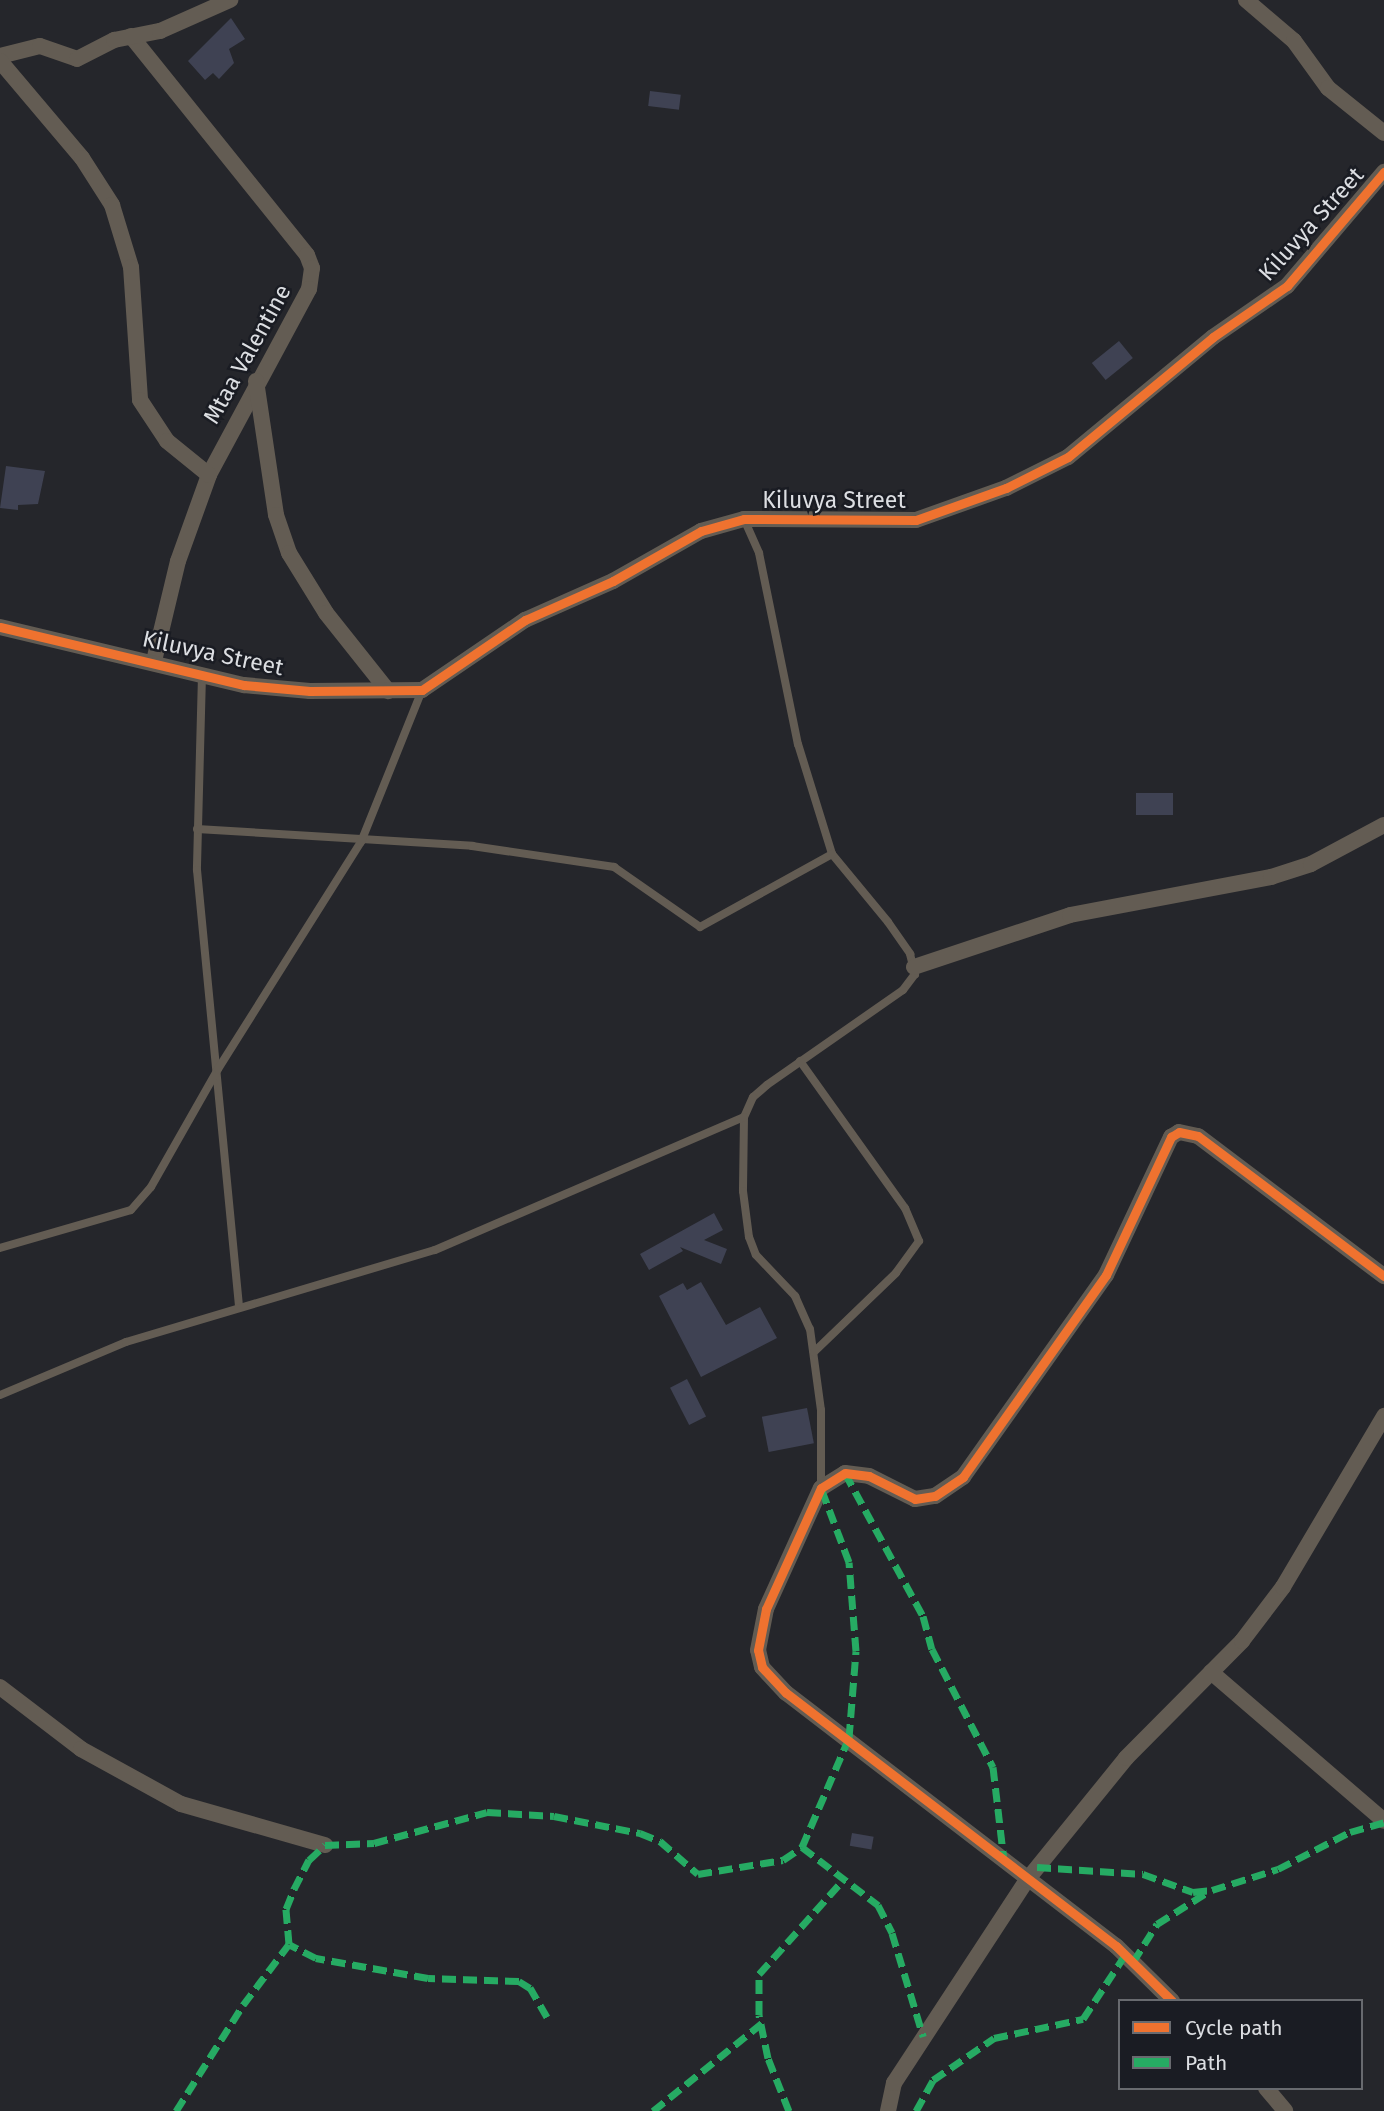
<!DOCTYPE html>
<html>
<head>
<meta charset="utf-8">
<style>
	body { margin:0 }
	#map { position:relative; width:1384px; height:2111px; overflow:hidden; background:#25262b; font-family:"Fira Sans",sans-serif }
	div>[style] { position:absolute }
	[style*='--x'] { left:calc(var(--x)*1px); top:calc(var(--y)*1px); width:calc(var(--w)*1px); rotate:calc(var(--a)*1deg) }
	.building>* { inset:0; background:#3f4253; transform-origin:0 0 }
	.lane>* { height:8px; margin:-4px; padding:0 4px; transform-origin:4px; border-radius:4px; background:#635c53 }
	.street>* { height:16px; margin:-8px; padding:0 8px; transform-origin:8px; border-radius:8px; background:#635c53 }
	.quiet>* { height:7px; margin-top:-3.5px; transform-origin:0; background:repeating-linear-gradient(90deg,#26ab63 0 14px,transparent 0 21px) }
	.cycleway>* { height:9px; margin:-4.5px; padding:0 4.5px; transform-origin:4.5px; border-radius:4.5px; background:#ef722f }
	span { translate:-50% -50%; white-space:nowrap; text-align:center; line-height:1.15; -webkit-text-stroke:5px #1a1c23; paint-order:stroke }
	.street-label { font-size:23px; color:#dcdee2 }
	.legend { position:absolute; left:1118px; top:1999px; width:245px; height:91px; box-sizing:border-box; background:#1a1c23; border:2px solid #686a6f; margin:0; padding:9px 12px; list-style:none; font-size:21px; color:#dcdee2 }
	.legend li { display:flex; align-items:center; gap:14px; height:35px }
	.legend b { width:35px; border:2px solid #686a6f }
</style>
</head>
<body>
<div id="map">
	<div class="building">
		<div style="clip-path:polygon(231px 18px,245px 39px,229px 49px,234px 63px,219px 79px,213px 73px,205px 80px,188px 61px)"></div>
		<div style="left:650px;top:91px;width:31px;height:15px;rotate:7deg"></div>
		<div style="left:1119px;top:341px;width:22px;height:35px;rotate:51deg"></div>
		<div style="clip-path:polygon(6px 466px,45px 471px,38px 504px,18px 505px,18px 510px,0 508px)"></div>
		<div style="left:1173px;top:793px;width:22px;height:37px;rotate:90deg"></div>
		<div style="clip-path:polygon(714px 1213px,723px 1230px,704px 1240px,727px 1249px,721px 1264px,680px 1247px,683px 1251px,649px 1270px,640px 1254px)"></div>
		<div style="clip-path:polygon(701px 1282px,726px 1325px,760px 1307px,777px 1338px,701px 1377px,659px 1296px,683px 1283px,687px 1290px)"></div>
		<div style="left:687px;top:1379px;width:42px;height:19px;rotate:63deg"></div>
		<div style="left:807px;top:1408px;width:36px;height:46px;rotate:79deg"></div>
		<div style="left:852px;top:1833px;width:22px;height:13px;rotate:10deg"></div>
	</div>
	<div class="lane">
		<div style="--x:744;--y:519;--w:37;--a:66"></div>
		<div style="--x:759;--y:553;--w:195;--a:78.5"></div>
		<div style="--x:798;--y:744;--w:115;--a:72.8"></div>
		<div style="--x:832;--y:854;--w:88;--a:50.5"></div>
		<div style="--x:888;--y:922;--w:39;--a:55"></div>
		<div style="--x:910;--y:954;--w:21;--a:76"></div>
		<div style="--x:915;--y:974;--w:20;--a:127"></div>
		<div style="--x:903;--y:990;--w:166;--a:145.1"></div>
		<div style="--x:767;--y:1085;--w:18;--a:139"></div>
		<div style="--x:753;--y:1097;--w:22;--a:114"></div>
		<div style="--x:744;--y:1117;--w:74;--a:90.8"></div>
		<div style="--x:743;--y:1191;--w:46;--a:82.6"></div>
		<div style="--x:749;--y:1237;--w:19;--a:69"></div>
		<div style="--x:756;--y:1255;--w:57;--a:46.4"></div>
		<div style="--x:795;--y:1296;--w:36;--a:66"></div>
		<div style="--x:810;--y:1329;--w:82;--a:82.3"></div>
		<div style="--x:821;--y:1410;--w:78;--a:90"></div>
		<div style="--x:202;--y:675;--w:195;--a:91.5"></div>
		<div style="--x:197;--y:870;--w:439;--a:84.5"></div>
		<div style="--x:197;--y:829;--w:276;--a:3.5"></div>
		<div style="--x:472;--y:846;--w:144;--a:8.4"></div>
		<div style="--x:614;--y:867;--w:105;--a:34.9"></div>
		<div style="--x:700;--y:927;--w:151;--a:-28.9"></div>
		<div style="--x:800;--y:1061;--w:181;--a:54.5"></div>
		<div style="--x:905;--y:1208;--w:36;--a:67"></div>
		<div style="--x:919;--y:1241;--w:39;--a:126"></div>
		<div style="--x:896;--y:1273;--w:114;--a:136.1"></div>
		<div style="--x:0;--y:1248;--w:136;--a:-16.2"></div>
		<div style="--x:131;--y:1210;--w:30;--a:-49"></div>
		<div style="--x:151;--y:1187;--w:136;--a:-60.4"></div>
		<div style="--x:218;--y:1069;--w:268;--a:-57.8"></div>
		<div style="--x:361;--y:842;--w:164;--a:-68.1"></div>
		<div style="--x:0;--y:1395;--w:137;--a:-22.8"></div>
		<div style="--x:126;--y:1342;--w:322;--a:-16.6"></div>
		<div style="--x:435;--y:1250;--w:336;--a:-23.3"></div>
	</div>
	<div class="street">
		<div style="--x:1246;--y:0;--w:63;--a:40.5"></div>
		<div style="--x:1294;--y:41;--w:58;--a:54.1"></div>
		<div style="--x:1328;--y:88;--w:72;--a:38.8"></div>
		<div style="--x:131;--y:36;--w:281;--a:51.2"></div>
		<div style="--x:307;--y:255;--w:14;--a:69"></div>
		<div style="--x:312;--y:268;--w:21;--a:98"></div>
		<div style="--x:309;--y:289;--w:211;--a:118.3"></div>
		<div style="--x:209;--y:475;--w:91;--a:109.8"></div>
		<div style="--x:178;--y:561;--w:103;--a:103.5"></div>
		<div style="--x:0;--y:56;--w:41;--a:-14"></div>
		<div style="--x:40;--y:46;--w:39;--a:19"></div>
		<div style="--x:77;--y:59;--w:42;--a:-27.2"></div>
		<div style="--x:114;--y:40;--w:47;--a:-11.1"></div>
		<div style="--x:160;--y:31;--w:77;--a:-23.9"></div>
		<div style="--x:0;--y:61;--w:127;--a:49.8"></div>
		<div style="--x:82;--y:158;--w:56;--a:57.4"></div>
		<div style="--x:112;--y:205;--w:65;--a:73"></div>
		<div style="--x:131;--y:267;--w:133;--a:86.1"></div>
		<div style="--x:140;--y:400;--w:49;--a:56.6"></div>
		<div style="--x:167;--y:441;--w:54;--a:39"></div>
		<div style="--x:256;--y:381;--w:135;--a:81.5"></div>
		<div style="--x:276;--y:515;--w:40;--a:71.1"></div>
		<div style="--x:289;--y:553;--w:70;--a:58.3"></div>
		<div style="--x:326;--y:613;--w:100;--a:51.5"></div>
		<div style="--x:0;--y:627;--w:251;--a:13.4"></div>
		<div style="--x:244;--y:685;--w:66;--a:5.2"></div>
		<div style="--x:310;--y:691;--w:112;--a:-0.5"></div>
		<div style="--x:422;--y:690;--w:125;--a:-34.2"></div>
		<div style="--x:525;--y:620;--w:96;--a:-23.9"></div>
		<div style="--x:613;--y:581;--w:101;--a:-29.6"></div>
		<div style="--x:701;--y:531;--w:45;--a:-15.6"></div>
		<div style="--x:744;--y:519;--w:172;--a:0.3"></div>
		<div style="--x:916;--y:520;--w:96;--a:-19.6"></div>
		<div style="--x:1006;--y:488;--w:69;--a:-26.6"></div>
		<div style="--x:1068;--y:457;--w:188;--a:-39.6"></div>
		<div style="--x:1213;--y:337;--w:90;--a:-34.6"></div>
		<div style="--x:1287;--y:286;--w:150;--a:-49.6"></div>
		<div style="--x:914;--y:967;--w:164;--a:-18.4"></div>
		<div style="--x:1070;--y:915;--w:205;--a:-10.7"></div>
		<div style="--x:1271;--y:877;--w:42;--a:-18"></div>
		<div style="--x:1311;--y:864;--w:83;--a:-28.1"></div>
		<div style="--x:1211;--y:1672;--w:228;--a:40.7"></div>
		<div style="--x:0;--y:1687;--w:102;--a:37.4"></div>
		<div style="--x:81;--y:1749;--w:114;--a:28.8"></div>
		<div style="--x:181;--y:1804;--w:150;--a:15.9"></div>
		<div style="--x:1172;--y:2001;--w:78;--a:-135.5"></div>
		<div style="--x:1116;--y:1946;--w:416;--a:-142.5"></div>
		<div style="--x:786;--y:1693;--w:35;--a:-133"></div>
		<div style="--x:762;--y:1667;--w:17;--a:-103"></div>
		<div style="--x:758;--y:1650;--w:42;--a:-79"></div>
		<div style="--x:766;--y:1609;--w:133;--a:-65.6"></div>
		<div style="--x:821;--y:1488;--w:28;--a:-32"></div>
		<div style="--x:845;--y:1473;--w:24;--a:7"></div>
		<div style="--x:869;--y:1476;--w:51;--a:26.6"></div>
		<div style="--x:915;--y:1499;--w:20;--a:-9"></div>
		<div style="--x:935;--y:1496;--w:34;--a:-34"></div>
		<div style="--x:963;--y:1477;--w:247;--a:-54.7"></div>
		<div style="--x:1106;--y:1275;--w:153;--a:-64.8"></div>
		<div style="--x:1171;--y:1137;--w:9;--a:-32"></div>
		<div style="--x:1179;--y:1132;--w:19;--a:12"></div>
		<div style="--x:1198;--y:1136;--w:233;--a:37"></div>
		<div style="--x:1266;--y:2088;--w:30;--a:50"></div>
		<div style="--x:888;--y:2111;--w:29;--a:-78"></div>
		<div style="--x:894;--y:2083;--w:243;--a:-56.8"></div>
		<div style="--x:1027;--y:1880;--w:157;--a:-50.9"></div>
		<div style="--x:1126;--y:1758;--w:165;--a:-45.2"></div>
		<div style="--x:1242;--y:1641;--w:68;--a:-52.8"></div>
		<div style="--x:1283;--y:1587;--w:199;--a:-59.4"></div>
	</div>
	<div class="quiet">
		<div style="--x:845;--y:1473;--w:163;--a:61.4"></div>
		<div style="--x:923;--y:1616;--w:34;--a:75"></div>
		<div style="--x:932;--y:1649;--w:133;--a:62.7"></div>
		<div style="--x:993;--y:1767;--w:95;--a:83.3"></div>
		<div style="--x:802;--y:1847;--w:96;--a:37.3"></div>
		<div style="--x:878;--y:1905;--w:31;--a:63"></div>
		<div style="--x:892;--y:1933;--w:108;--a:73.2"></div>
		<div style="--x:1037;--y:1867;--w:106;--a:3.8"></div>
		<div style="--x:1143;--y:1874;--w:53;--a:19.8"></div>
		<div style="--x:1193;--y:1892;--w:19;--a:-6"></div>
		<div style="--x:1212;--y:1890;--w:69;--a:-17.7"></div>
		<div style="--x:1278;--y:1869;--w:81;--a:-27.2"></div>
		<div style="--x:1350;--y:1832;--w:35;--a:-16"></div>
		<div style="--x:1133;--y:1962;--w:45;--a:-57.7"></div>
		<div style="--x:1157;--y:1924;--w:58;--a:-32.3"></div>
		<div style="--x:547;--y:2017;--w:34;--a:-120"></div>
		<div style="--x:530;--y:1988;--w:13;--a:-148"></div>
		<div style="--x:519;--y:1981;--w:91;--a:-178.1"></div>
		<div style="--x:428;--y:1978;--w:114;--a:-169.9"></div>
		<div style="--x:316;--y:1958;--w:30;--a:-153"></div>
		<div style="--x:289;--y:1944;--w:35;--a:-95"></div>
		<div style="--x:286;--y:1909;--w:22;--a:-68"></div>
		<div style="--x:294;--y:1889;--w:33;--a:-63"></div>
		<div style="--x:309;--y:1860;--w:22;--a:-43"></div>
		<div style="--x:325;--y:1845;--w:49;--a:-2.3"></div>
		<div style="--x:374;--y:1843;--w:117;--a:-15.3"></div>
		<div style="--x:487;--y:1812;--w:67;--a:3.4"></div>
		<div style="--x:554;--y:1816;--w:88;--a:11.2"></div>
		<div style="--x:640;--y:1833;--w:22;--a:22"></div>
		<div style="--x:660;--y:1841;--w:50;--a:41"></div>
		<div style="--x:698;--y:1874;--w:86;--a:-9.4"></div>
		<div style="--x:783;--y:1860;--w:23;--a:-34"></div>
		<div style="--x:802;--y:1847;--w:119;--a:-66.7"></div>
		<div style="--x:849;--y:1738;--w:87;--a:-85.4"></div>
		<div style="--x:856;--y:1651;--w:89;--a:-94.5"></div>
		<div style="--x:849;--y:1562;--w:79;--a:-110.7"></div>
		<div style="--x:176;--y:2111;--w:125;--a:-57.7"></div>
		<div style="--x:243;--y:2005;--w:76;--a:-53"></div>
		<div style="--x:653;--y:2111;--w:140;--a:-38.9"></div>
		<div style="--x:789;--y:2111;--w:57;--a:-111.6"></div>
		<div style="--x:768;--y:2058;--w:44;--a:-101.8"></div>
		<div style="--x:759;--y:2015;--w:41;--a:-90"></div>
		<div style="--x:759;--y:1974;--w:126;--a:-48.2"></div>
		<div style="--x:916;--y:2111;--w:35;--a:-61"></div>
		<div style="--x:933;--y:2080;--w:74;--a:-34.5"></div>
		<div style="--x:994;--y:2038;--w:91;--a:-12.1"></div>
		<div style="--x:1083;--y:2019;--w:77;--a:-56.7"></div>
	</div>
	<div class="cycleway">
		<div style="--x:0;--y:627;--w:251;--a:13.4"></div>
		<div style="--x:244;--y:685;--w:66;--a:5.2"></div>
		<div style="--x:310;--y:691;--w:112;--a:-0.5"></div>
		<div style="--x:422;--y:690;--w:125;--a:-34.2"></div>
		<div style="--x:525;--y:620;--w:96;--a:-23.9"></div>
		<div style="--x:613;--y:581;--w:101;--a:-29.6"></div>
		<div style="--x:701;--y:531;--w:45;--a:-15.6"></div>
		<div style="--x:744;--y:519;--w:172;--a:0.3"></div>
		<div style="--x:916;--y:520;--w:96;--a:-19.6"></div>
		<div style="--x:1006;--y:488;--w:69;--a:-26.6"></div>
		<div style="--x:1068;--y:457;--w:188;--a:-39.6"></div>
		<div style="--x:1213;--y:337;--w:90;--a:-34.6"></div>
		<div style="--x:1287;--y:286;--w:150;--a:-49.6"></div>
		<div style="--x:1172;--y:2001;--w:78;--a:-135.5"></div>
		<div style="--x:1116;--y:1946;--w:416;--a:-142.5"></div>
		<div style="--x:786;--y:1693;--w:35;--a:-133"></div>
		<div style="--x:762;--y:1667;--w:17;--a:-103"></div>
		<div style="--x:758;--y:1650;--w:42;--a:-79"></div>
		<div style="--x:766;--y:1609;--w:133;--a:-65.6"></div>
		<div style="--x:821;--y:1488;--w:28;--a:-32"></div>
		<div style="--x:845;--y:1473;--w:24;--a:7"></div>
		<div style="--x:869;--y:1476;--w:51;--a:26.6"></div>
		<div style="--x:915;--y:1499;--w:20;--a:-9"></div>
		<div style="--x:935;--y:1496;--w:34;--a:-34"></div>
		<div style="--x:963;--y:1477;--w:247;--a:-54.7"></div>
		<div style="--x:1106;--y:1275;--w:153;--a:-64.8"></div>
		<div style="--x:1171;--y:1137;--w:9;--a:-32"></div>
		<div style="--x:1179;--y:1132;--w:19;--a:12"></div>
		<div style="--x:1198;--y:1136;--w:233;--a:37"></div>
	</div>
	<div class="street-label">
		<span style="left:1311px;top:224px;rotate:-48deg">Kiluvya Street</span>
		<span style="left:247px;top:354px;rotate:-61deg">Mtaa Valentine</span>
		<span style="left:834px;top:500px">Kiluvya Street</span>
		<span style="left:213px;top:653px;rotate:12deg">Kiluvya Street</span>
	</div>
	<ul class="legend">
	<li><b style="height:9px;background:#ef722f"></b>Cycle path</li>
	<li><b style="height:9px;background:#26ab63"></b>Path</li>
	</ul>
</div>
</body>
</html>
